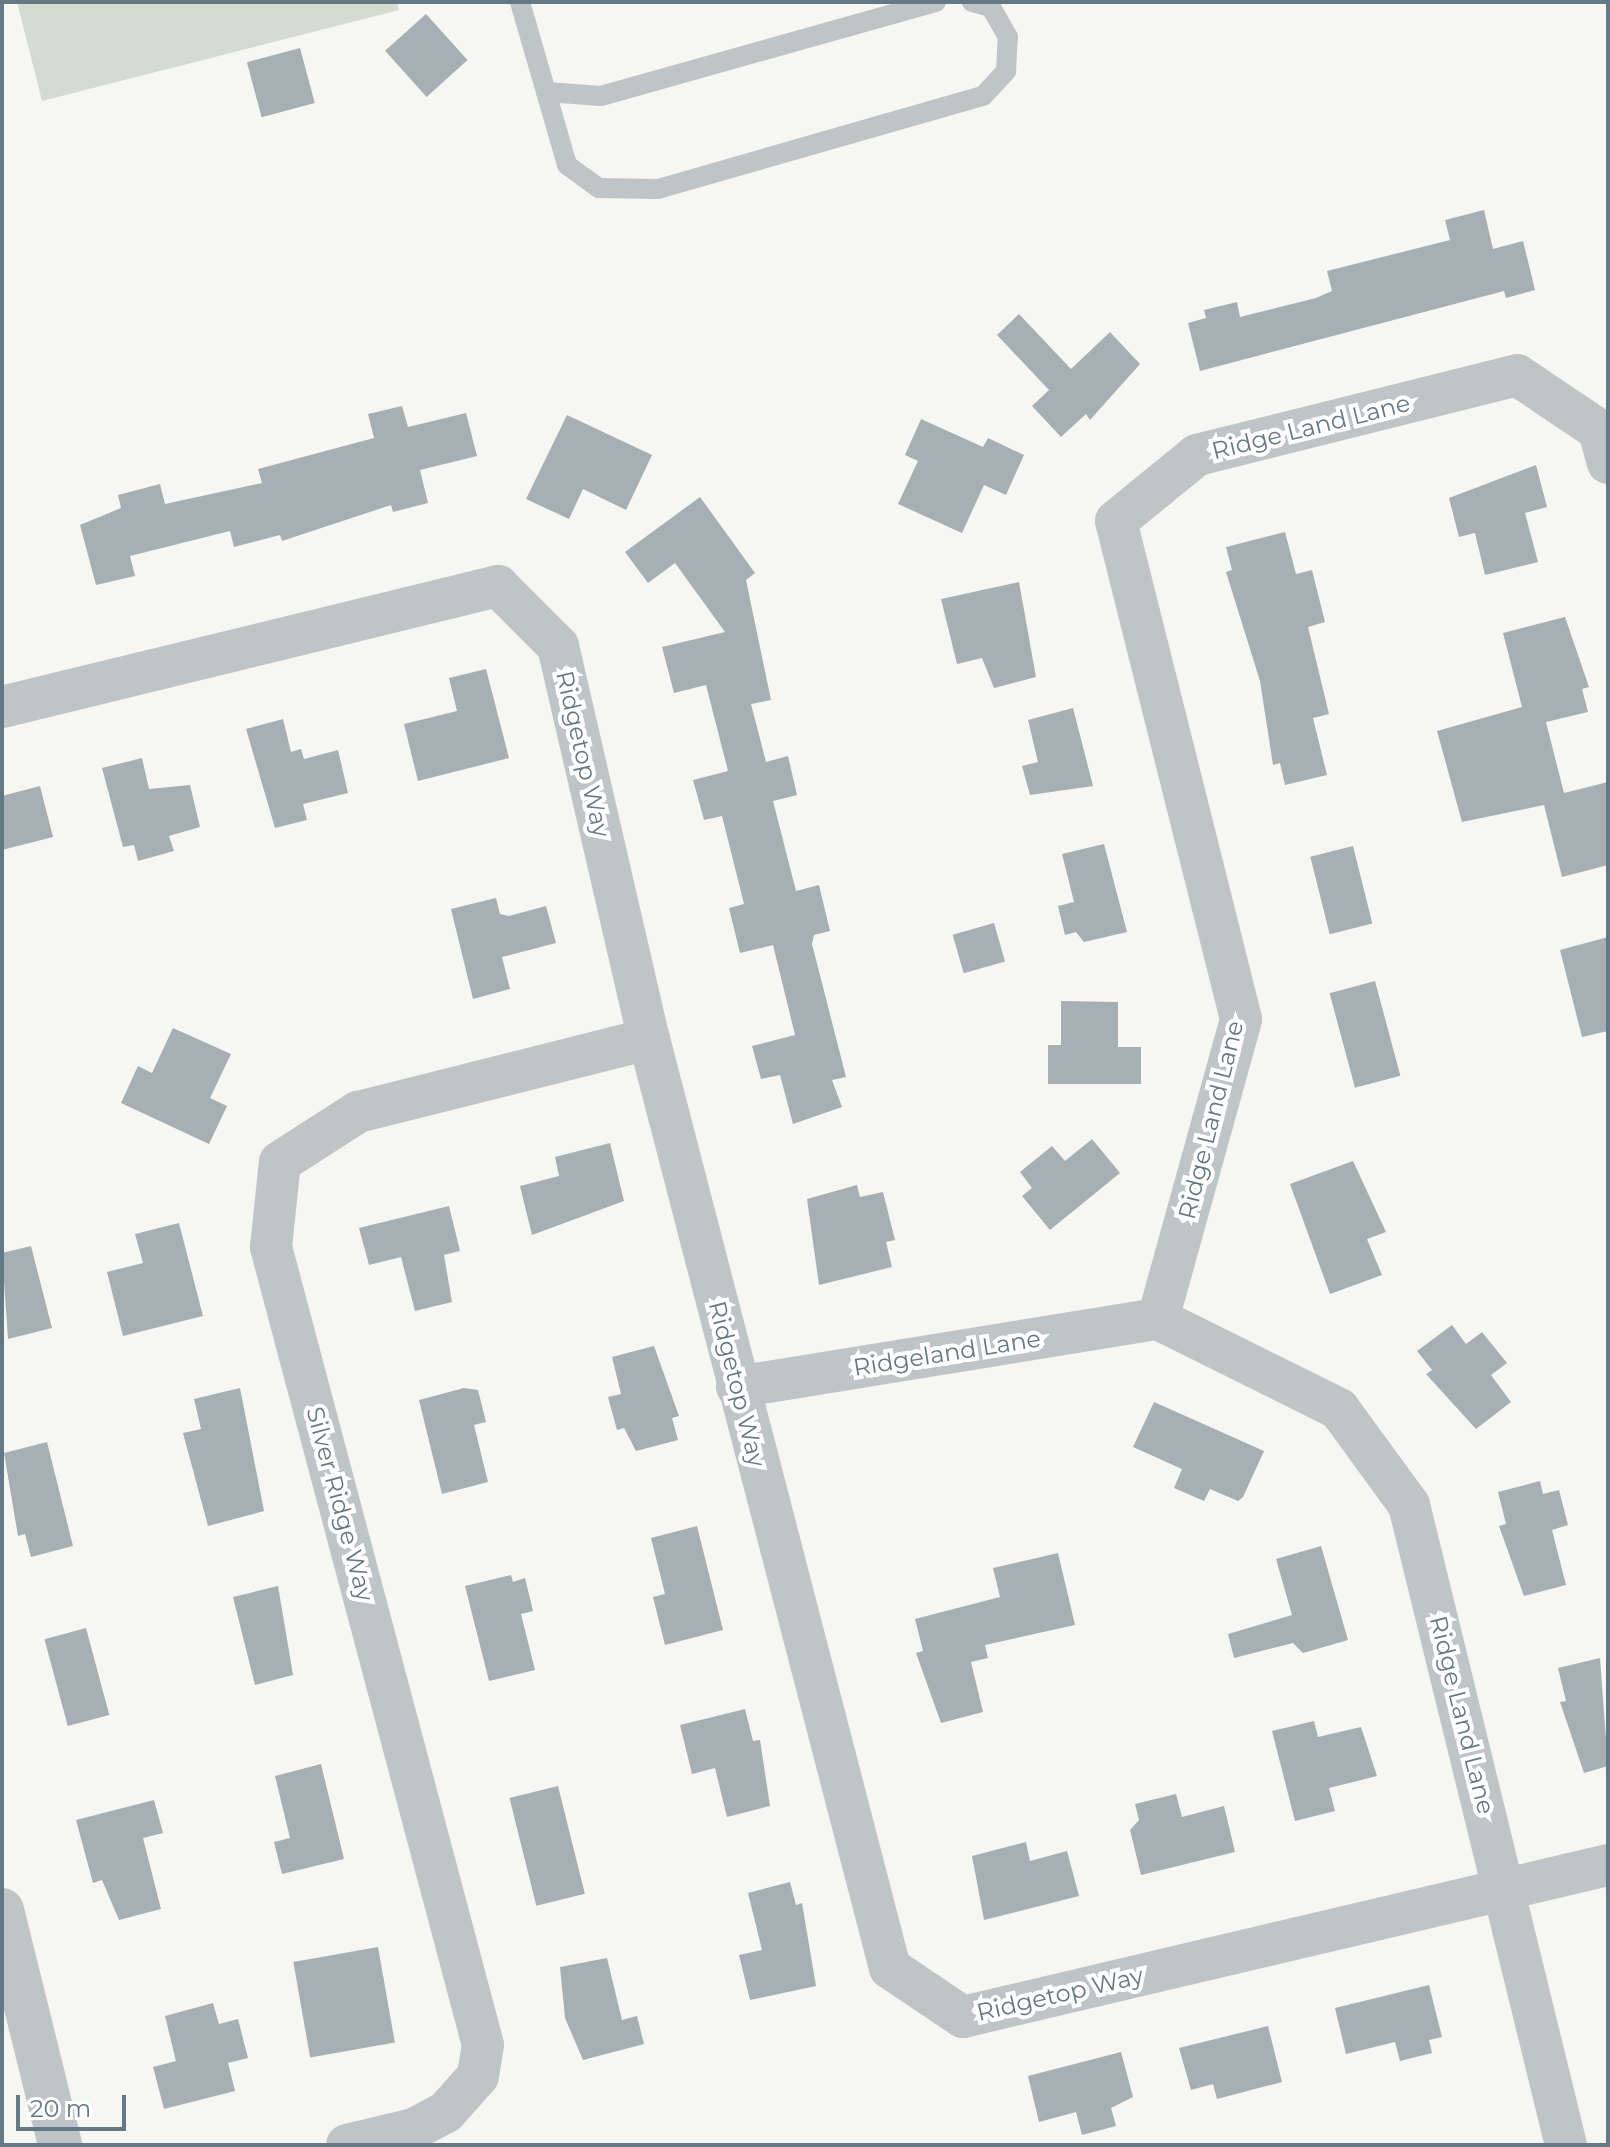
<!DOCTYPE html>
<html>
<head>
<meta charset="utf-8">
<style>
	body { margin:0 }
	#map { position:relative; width:1610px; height:2147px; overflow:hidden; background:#f6f6f3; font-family:Montserrat,sans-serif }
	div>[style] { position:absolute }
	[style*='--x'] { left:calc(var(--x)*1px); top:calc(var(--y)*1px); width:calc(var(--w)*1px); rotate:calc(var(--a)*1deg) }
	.green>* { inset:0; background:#d6dbd2 }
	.building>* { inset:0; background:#a6b0b4; transform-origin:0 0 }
	.service>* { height:20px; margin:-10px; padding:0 10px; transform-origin:10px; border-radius:10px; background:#bfc4c7 }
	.minor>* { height:42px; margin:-21px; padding:0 21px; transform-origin:21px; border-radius:21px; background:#bfc4c7 }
	.tertiary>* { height:44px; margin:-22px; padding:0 22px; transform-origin:22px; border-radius:22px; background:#bfc4c7 }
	span { translate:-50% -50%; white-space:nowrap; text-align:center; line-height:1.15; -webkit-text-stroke:8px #fff; paint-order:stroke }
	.street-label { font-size:24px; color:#657984 }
	.frame { position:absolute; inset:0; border:4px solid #657984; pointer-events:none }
	.scale { position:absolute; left:16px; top:2095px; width:110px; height:36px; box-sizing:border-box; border:4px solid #657984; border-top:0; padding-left:10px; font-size:24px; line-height:28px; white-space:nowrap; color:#657984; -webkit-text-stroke:6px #fff; paint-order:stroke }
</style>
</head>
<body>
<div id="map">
	<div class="green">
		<div style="clip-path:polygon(17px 2px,397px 2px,399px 10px,42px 101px)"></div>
	</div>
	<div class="building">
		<div style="left:426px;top:14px;width:62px;height:55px;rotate:48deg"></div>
		<div style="left:300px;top:48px;width:57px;height:55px;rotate:75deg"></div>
		<div style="clip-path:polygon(1484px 210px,1493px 249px,1523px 241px,1535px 290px,1506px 298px,1504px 291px,1200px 371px,1188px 323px,1206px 318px,1204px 310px,1237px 302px,1240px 317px,1316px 298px,1332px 291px,1327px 271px,1450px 240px,1445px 220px)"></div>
		<div style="clip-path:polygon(1019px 314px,1071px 369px,1110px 332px,1140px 364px,1090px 420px,1086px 414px,1061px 437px,1032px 406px,1049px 390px,997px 335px)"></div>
		<div style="clip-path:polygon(402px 406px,408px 427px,466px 413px,477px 456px,420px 470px,428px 503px,393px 512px,391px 505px,282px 541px,280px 535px,234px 547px,230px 531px,130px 556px,135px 576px,96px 585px,80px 525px,121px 508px,118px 495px,160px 484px,165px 504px,262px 483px,258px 469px,374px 438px,368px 414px)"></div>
		<div style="clip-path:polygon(567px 415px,652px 455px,626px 510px,583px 489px,569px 519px,526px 499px)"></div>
		<div style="clip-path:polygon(921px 419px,983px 447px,988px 438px,1024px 455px,1006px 495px,984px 485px,962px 533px,898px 504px,918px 461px,905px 455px)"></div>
		<div style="clip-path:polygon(1536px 465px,1547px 507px,1525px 513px,1538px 562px,1485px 575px,1475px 533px,1459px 537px,1449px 498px)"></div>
		<div style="clip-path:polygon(700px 497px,755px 573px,746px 580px,771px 700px,751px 704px,766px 762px,788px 756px,797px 795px,773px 801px,796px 891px,819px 885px,830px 931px,814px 935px,812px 944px,846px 1077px,832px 1080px,842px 1107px,793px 1124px,780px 1075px,761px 1079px,752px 1046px,795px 1035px,773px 945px,740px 953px,729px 908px,744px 904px,722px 816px,704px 820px,693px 780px,728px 771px,706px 685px,674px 693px,662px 647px,725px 632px,675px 563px,648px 583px,625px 552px)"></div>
		<div style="clip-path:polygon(1285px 532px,1296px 574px,1312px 570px,1325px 622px,1308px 627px,1329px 714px,1313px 718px,1327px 775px,1285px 785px,1280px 763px,1273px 765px,1260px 681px,1226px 572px,1232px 570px,1226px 547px)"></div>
		<div style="clip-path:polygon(1019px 582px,1036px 677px,994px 688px,982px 658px,957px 664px,941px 599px)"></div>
		<div style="clip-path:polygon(1565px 617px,1589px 687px,1582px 689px,1588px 712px,1546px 722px,1564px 793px,1608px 782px,1608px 865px,1562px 877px,1544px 805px,1462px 822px,1437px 731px,1522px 707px,1503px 633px)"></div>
		<div style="clip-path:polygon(486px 669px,509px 758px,418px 781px,404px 724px,457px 711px,449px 678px)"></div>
		<div style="clip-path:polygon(1073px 708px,1093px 786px,1030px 795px,1022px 766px,1038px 762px,1028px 720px)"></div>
		<div style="clip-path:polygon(283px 719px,291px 752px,301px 749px,304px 759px,338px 750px,348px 793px,303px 804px,307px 820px,275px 828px,246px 729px)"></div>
		<div style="clip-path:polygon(142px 758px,149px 789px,190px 785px,200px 827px,169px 836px,174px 851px,138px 861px,134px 845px,123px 847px,102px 768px)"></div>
		<div style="clip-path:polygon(40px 786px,53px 837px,2px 850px,2px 796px)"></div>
		<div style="clip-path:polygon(1104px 844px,1127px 932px,1084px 942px,1076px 932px,1065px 935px,1058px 906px,1074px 902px,1062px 854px)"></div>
		<div style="left:1353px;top:846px;width:80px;height:44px;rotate:76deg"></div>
		<div style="clip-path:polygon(496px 898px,500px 914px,509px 916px,546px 906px,556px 943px,502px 957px,510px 989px,473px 999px,451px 909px)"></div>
		<div style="left:994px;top:923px;width:40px;height:43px;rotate:74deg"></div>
		<div style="clip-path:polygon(1608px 937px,1608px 1031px,1582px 1037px,1560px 950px)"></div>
		<div style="left:1375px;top:981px;width:98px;height:47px;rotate:75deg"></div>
		<div style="clip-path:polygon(1061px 1001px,1118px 1002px,1118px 1047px,1141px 1047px,1141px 1084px,1048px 1084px,1048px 1045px,1061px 1045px)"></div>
		<div style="clip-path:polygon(173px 1028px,231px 1054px,210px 1098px,227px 1106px,209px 1144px,121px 1103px,138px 1066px,152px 1073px)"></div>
		<div style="clip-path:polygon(1092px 1139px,1120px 1173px,1050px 1230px,1022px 1196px,1032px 1188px,1020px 1172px,1052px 1146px,1065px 1161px)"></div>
		<div style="clip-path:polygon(610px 1143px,624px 1201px,532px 1235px,520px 1186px,559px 1176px,555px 1157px)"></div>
		<div style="clip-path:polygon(1353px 1161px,1386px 1232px,1367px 1239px,1382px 1275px,1330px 1294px,1290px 1184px)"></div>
		<div style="clip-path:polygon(857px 1185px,860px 1197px,883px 1192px,895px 1240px,886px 1242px,892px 1267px,819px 1285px,807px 1199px)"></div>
		<div style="clip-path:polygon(449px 1206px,460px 1251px,444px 1255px,452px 1302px,415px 1311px,401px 1257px,369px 1265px,359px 1228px)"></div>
		<div style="clip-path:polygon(179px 1223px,203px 1316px,123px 1336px,107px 1272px,143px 1263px,135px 1234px)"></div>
		<div style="clip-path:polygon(31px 1246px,52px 1328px,8px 1339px,2px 1253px)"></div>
		<div style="clip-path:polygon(1452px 1325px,1466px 1344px,1482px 1332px,1507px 1363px,1491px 1375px,1511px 1402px,1476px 1429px,1426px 1374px,1432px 1370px,1417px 1351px)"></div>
		<div style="clip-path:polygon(654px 1346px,679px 1416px,672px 1418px,678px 1440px,636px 1451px,624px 1428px,617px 1430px,608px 1397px,621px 1394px,612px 1357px)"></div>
		<div style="clip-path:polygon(240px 1388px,264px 1511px,208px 1526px,183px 1433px,201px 1429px,194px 1399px)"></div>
		<div style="clip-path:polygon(464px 1388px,478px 1390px,486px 1422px,474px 1425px,488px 1482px,442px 1494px,419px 1400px)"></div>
		<div style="clip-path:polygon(1154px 1402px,1264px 1451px,1243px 1497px,1238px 1501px,1210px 1489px,1204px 1501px,1174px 1488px,1182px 1469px,1133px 1447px)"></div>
		<div style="clip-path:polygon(47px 1442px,73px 1546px,31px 1557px,25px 1534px,18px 1536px,4px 1453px)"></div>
		<div style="clip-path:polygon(1540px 1481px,1543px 1494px,1559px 1490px,1568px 1525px,1552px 1530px,1566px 1585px,1524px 1596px,1499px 1526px,1506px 1524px,1498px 1492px)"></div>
		<div style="clip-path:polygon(697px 1526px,723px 1630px,665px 1645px,653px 1597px,665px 1594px,651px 1538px)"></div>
		<div style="clip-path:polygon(1321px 1546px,1348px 1640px,1303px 1653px,1293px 1643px,1234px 1658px,1228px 1634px,1292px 1615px,1276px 1559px)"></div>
		<div style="clip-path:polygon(1058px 1553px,1075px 1625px,985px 1645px,988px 1658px,971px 1662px,983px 1712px,941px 1723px,916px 1653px,923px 1651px,915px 1619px,1000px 1597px,993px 1568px)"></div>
		<div style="clip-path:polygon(511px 1575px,513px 1582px,525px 1578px,533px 1611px,521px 1614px,535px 1670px,489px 1681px,465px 1586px)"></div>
		<div style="clip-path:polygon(278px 1586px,293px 1675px,255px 1685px,233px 1597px)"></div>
		<div style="left:86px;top:1628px;width:90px;height:43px;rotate:75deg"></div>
		<div style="clip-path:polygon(1600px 1658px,1608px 1766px,1584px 1773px,1560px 1702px,1566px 1701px,1558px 1668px)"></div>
		<div style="clip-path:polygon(745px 1709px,753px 1741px,760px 1740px,770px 1806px,727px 1817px,715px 1768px,692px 1774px,680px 1725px)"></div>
		<div style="clip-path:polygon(1314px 1721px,1318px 1737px,1361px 1727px,1377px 1776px,1329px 1788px,1335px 1811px,1295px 1821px,1272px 1731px)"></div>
		<div style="clip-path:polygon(321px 1764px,344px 1859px,282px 1874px,274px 1842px,290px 1838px,275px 1776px)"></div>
		<div style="left:558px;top:1786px;width:111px;height:50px;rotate:76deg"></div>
		<div style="clip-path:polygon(1176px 1794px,1182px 1817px,1224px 1806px,1235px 1852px,1141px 1875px,1130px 1830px,1139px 1820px,1135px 1804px)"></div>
		<div style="clip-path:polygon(154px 1800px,163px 1833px,143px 1838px,161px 1909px,119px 1920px,102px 1880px,93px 1883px,76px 1820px)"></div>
		<div style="clip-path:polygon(1026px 1842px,1030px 1861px,1067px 1851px,1079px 1896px,984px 1920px,972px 1856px)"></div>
		<div style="clip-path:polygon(790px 1882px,796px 1905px,802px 1903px,816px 1986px,750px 2000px,739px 1955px,762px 1950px,748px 1893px)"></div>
		<div style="left:378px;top:1947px;width:97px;height:86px;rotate:80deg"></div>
		<div style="clip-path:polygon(607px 1958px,622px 2020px,637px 2016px,644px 2044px,583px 2060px,565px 2018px,560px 1967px)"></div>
		<div style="clip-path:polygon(1429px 1985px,1442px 2037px,1429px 2040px,1432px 2053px,1400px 2061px,1395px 2042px,1346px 2054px,1335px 2008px)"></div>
		<div style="clip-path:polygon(213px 2003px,219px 2024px,238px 2019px,248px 2058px,228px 2063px,235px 2091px,164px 2109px,153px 2067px,176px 2061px,165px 2016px)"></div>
		<div style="clip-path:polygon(1268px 2026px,1282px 2082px,1217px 2099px,1213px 2084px,1191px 2090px,1179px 2048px)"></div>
		<div style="clip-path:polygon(1121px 2052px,1133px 2097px,1111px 2108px,1116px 2126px,1082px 2135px,1076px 2112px,1039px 2122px,1028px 2076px)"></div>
	</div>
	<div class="service">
		<div style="--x:520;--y:2;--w:170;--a:73.9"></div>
		<div style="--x:567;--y:165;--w:39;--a:36"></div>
		<div style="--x:599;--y:188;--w:59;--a:1"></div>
		<div style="--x:658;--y:189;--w:338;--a:-16"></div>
		<div style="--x:983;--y:96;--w:34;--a:-47"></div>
		<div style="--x:1006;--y:71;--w:34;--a:-87"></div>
		<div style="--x:1008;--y:37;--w:34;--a:-120"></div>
		<div style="--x:991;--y:7;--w:20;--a:-165"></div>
		<div style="--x:546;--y:92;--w:55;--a:4.2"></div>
		<div style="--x:601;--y:96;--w:348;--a:-15.7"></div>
	</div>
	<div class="minor">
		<div style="--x:2;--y:707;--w:511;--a:-13.71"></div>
		<div style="--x:498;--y:586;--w:85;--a:45"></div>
		<div style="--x:558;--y:646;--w:403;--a:77"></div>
		<div style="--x:649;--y:1039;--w:960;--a:75.46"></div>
		<div style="--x:890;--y:1968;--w:88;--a:33.9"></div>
		<div style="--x:963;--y:2017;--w:663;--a:-13.26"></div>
		<div style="--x:1158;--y:1319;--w:311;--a:-74.5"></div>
		<div style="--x:1241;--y:1019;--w:513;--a:-104.09"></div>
		<div style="--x:1116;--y:521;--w:104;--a:-39.2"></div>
		<div style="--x:1197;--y:455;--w:330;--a:-14"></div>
		<div style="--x:1517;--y:375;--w:99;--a:33.9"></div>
		<div style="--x:1599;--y:430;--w:34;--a:75"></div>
		<div style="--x:1158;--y:1319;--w:202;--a:26.4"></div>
		<div style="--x:1339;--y:1409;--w:119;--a:53.9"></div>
		<div style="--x:1409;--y:1505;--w:659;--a:76.22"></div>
		<div style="--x:737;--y:1387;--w:426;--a:-9.2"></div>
		<div style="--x:347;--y:2145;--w:69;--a:-13.4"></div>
		<div style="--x:414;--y:2129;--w:36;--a:-28"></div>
		<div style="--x:446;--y:2112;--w:48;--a:-48.4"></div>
		<div style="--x:478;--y:2076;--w:31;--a:-81"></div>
		<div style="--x:483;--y:2045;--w:826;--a:-104.88"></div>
		<div style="--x:271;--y:1247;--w:85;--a:-84"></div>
		<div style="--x:280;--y:1162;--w:93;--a:-32.7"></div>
		<div style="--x:358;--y:1112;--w:300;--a:-14.1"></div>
	</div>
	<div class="tertiary">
		<div style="--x:2;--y:1910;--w:242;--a:76.1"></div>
	</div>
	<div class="street-label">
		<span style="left:1311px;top:427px;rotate:-14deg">Ridge Land Lane</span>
		<span style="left:583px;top:754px;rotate:77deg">Ridgetop Way</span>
		<span style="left:1211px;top:1120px;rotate:-76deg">Ridge Land Lane</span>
		<span style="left:947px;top:1353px;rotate:-9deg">Ridgeland Lane</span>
		<span style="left:737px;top:1384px;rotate:76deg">Ridgetop Way</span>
		<span style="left:340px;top:1504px;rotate:75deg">Silver Ridge Way</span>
		<span style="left:1462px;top:1715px;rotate:76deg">Ridge Land Lane</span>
		<span style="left:1060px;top:1994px;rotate:-13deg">Ridgetop Way</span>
	</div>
	<div class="frame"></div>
	<div class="scale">20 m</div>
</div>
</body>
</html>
